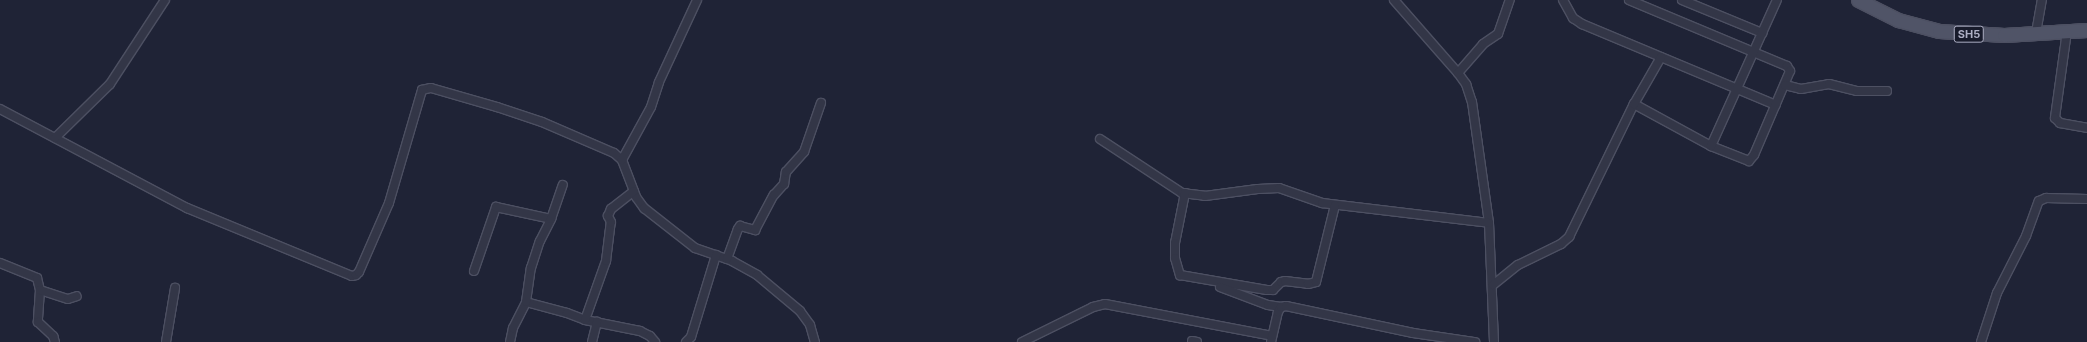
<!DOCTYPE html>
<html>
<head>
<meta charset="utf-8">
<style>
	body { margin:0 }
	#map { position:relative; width:2087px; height:342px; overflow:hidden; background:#1f2336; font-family:Inter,sans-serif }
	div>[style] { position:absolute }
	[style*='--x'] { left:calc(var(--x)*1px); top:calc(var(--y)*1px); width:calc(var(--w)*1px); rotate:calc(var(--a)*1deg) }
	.roads { filter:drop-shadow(1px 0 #4d5062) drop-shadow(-1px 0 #4d5062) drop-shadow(0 1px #4d5062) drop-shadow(0 -1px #4d5062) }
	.street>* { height:8px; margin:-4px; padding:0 4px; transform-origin:4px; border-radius:4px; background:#333647 }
	.primary>* { height:13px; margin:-6.5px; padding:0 6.5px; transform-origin:6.5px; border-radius:6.5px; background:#505467 }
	span { translate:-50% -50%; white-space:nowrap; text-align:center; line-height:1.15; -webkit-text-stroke:3px #181b2b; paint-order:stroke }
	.shield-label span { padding:1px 3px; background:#181b2b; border:1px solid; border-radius:3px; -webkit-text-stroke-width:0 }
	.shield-label { font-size:11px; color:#adafc4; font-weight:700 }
</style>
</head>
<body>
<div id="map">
	<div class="roads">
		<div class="street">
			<div style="--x:1394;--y:0;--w:97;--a:48.8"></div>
			<div style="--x:1458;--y:73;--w:14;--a:54"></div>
			<div style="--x:1466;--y:84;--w:19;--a:72"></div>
			<div style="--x:1472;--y:102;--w:122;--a:82"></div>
			<div style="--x:1489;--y:223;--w:119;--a:87.6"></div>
			<div style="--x:1563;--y:0;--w:21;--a:61"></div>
			<div style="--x:1573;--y:18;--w:11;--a:34"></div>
			<div style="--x:1582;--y:24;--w:210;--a:22.7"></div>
			<div style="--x:1629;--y:0;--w:171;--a:22.7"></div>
			<div style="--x:1787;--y:66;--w:6;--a:59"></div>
			<div style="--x:1790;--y:71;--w:91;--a:113.2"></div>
			<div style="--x:1754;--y:155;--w:8;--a:130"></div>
			<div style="--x:1749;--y:161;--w:41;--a:-158.5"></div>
			<div style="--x:1711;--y:146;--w:88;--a:-151.4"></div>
			<div style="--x:1682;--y:0;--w:87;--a:22.4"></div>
			<div style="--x:2067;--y:31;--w:88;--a:97.9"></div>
			<div style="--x:2055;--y:118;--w:7;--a:45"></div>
			<div style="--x:2060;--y:123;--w:27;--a:10"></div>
			<div style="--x:2036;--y:33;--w:34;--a:-80"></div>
			<div style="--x:1458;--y:73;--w:38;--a:-49"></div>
			<div style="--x:1483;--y:44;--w:18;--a:-34"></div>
			<div style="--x:1498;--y:34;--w:36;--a:-71"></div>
			<div style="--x:1785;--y:85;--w:16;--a:14"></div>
			<div style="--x:1801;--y:89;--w:28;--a:-10"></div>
			<div style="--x:1829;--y:84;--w:29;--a:14"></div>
			<div style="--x:1857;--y:91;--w:30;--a:0"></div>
			<div style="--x:0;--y:109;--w:212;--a:27.9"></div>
			<div style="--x:187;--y:208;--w:178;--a:22.4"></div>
			<div style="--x:352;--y:276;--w:4;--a:-14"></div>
			<div style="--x:356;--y:275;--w:4;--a:-45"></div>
			<div style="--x:359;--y:272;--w:75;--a:-66.5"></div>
			<div style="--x:389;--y:203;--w:118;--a:-73.7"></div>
			<div style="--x:422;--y:90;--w:9;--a:-13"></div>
			<div style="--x:431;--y:88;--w:69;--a:16.1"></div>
			<div style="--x:497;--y:107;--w:47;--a:18.4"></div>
			<div style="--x:542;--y:122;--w:78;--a:23.3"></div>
			<div style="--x:614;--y:153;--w:11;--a:41"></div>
			<div style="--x:622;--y:160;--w:40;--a:69"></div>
			<div style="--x:636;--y:197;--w:14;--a:54"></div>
			<div style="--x:644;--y:208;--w:65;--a:38.1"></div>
			<div style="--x:695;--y:248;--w:39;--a:19"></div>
			<div style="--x:732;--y:261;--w:29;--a:29"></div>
			<div style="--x:757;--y:275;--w:56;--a:39.9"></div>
			<div style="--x:800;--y:311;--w:17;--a:54"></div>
			<div style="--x:810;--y:325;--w:18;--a:74"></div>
			<div style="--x:55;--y:138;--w:77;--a:-44.5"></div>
			<div style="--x:110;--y:84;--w:100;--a:-56.8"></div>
			<div style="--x:1100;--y:139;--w:98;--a:33.4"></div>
			<div style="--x:1182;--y:193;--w:23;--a:7"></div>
			<div style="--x:1205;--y:196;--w:53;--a:-7.5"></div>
			<div style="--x:1258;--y:189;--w:21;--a:-3"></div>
			<div style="--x:1279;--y:188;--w:46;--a:19.2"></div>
			<div style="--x:1322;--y:203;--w:168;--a:6.8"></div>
			<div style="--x:1711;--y:146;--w:160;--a:-65.7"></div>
			<div style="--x:622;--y:160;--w:60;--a:-61.3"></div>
			<div style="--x:651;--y:107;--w:26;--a:-72"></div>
			<div style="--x:659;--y:82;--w:90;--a:-65.1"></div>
			<div style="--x:1185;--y:193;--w:51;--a:101.3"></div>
			<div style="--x:1175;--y:243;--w:15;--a:90"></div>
			<div style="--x:1175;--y:258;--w:18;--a:74"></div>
			<div style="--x:1180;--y:275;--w:88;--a:9.8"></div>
			<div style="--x:1267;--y:290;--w:6;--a:0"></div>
			<div style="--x:1273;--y:290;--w:11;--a:-45"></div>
			<div style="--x:1281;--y:282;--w:4;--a:-14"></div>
			<div style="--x:1285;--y:281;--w:23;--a:7"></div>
			<div style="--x:1308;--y:284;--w:8;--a:-14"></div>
			<div style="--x:1316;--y:282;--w:79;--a:-76.1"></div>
			<div style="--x:727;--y:259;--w:32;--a:-70"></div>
			<div style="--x:738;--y:229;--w:4;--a:-56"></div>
			<div style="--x:740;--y:226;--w:16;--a:15"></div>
			<div style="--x:755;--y:230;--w:40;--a:-62"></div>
			<div style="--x:774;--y:195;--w:15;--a:-48"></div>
			<div style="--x:784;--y:184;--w:12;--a:-81"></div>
			<div style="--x:786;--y:172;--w:27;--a:-48"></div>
			<div style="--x:804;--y:152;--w:52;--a:-70.9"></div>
			<div style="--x:0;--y:263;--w:40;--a:22"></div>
			<div style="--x:37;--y:278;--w:12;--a:76"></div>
			<div style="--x:40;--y:290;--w:32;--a:94"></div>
			<div style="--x:38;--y:322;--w:21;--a:43"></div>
			<div style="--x:53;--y:336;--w:6;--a:72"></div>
			<div style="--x:474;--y:271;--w:68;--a:-71"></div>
			<div style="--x:496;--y:207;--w:56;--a:12.3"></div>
			<div style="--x:1493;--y:285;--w:32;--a:-39"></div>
			<div style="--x:1518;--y:265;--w:48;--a:-26"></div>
			<div style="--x:1561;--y:244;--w:11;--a:-41"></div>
			<div style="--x:1569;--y:237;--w:148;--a:-64"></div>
			<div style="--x:1634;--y:104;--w:54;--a:-60.1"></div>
			<div style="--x:1220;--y:287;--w:51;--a:20.6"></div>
			<div style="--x:1268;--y:305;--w:13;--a:9"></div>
			<div style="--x:40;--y:290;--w:29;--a:18"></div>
			<div style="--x:68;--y:299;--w:9;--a:-18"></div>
			<div style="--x:526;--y:302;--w:42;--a:15"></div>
			<div style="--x:567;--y:313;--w:19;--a:21"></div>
			<div style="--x:585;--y:320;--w:56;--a:11.3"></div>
			<div style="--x:640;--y:331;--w:11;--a:27"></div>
			<div style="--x:650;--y:336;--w:8;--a:50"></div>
			<div style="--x:585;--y:320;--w:63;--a:-70.4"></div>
			<div style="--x:606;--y:261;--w:39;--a:-83"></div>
			<div style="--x:611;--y:222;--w:7;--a:-117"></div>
			<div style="--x:608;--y:216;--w:8;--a:-67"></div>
			<div style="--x:611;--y:209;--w:29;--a:-38"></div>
			<div style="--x:1192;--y:341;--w:5;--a:11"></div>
			<div style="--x:166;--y:342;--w:55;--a:-80.5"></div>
			<div style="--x:510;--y:342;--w:14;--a:-78"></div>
			<div style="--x:513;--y:328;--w:29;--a:-63"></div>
			<div style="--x:526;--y:302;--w:34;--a:-82"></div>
			<div style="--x:531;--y:268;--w:28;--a:-72"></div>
			<div style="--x:540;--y:241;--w:25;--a:-63"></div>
			<div style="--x:551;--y:219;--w:36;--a:-71"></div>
			<div style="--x:592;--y:342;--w:21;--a:-76"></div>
			<div style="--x:686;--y:342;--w:7;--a:-45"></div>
			<div style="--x:691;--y:337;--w:86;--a:-73"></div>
			<div style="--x:1022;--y:342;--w:79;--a:-26.2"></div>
			<div style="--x:1093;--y:307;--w:12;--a:-14"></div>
			<div style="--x:1105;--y:304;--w:170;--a:10.8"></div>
			<div style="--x:1271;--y:342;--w:31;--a:-77"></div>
			<div style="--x:1278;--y:312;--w:6;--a:-59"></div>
			<div style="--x:1281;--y:307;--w:5;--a:-11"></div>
			<div style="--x:1286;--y:306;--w:130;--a:12"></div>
			<div style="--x:1413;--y:333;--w:63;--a:8.3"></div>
			<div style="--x:1981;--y:342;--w:52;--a:-71.9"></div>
			<div style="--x:1997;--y:293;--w:64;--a:-63"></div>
			<div style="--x:2026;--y:236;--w:37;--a:-70"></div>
			<div style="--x:2039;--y:201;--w:8;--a:-23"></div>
			<div style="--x:2046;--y:198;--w:41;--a:1.4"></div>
		</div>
		<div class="primary">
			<div style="--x:1858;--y:0;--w:45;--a:26.6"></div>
			<div style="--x:1898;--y:20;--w:42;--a:15"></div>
			<div style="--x:1939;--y:31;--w:65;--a:3.5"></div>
			<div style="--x:2004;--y:35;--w:83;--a:-3.4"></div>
		</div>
	</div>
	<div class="shield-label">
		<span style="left:1969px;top:34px">SH5</span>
	</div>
</div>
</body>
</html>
